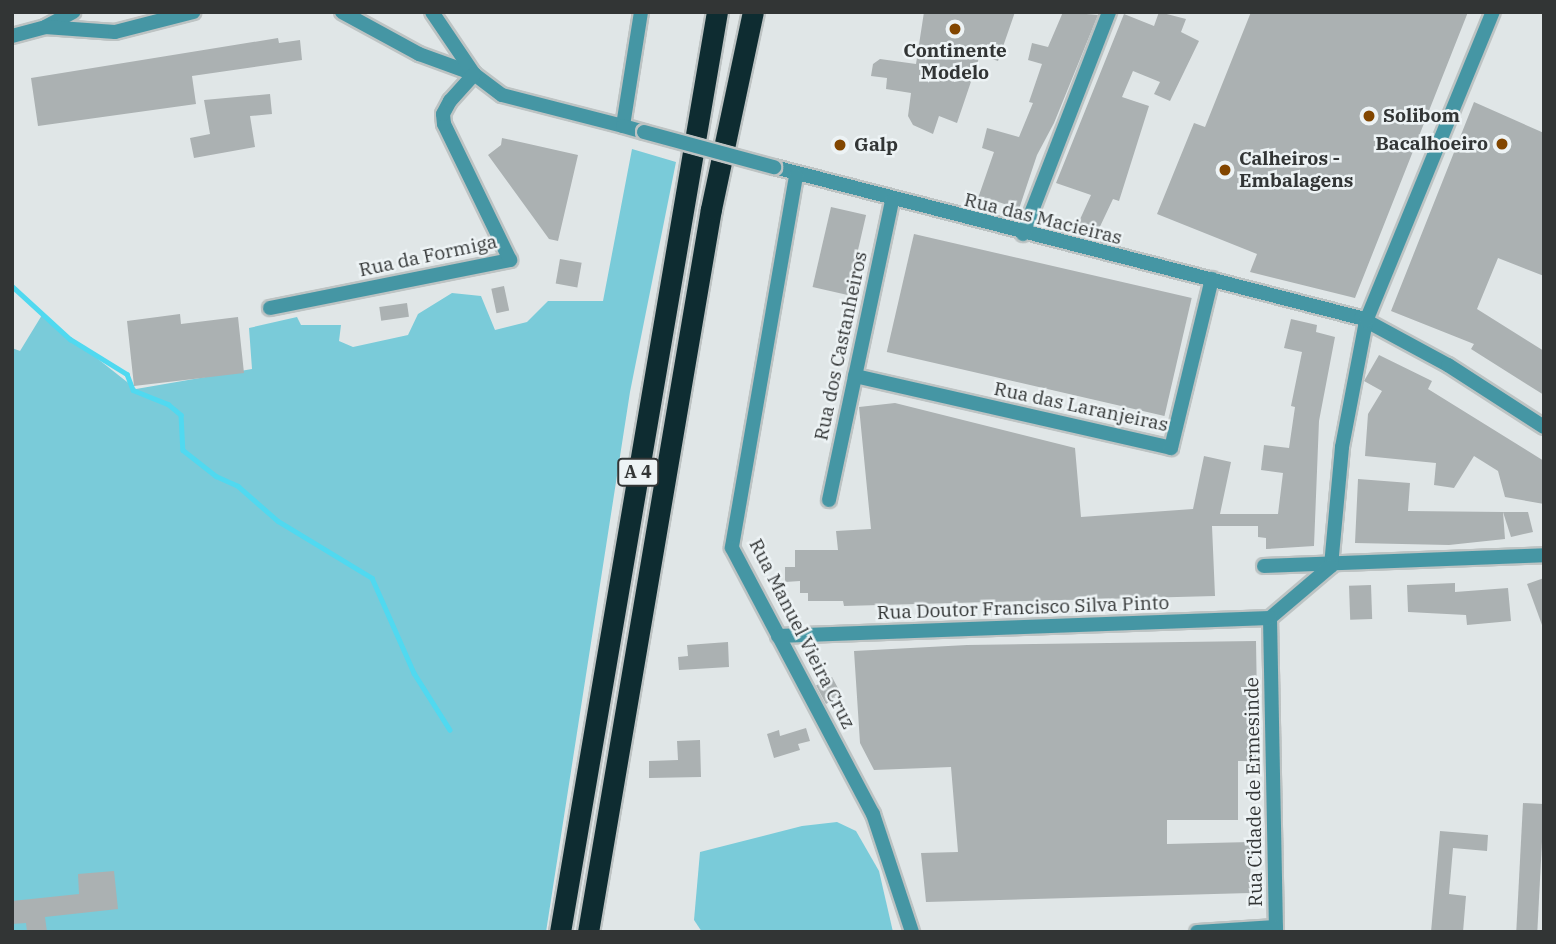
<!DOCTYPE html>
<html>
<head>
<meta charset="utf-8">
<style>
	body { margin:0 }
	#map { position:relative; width:1556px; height:944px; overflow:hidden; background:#e0e6e7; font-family:"IBM Plex Serif",serif }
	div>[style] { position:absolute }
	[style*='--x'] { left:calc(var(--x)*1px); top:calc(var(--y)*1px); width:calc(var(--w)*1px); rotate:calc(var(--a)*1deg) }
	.green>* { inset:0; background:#7acbd9 }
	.stream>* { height:4.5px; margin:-2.25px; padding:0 2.25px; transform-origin:2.25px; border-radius:2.25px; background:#50d9f0 }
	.building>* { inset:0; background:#abb1b2; transform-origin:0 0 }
	.roads { filter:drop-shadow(2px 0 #bdc3c3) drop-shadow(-2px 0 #bdc3c3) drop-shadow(0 2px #bdc3c3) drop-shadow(0 -2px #bdc3c3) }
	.street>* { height:14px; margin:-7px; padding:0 7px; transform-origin:7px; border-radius:7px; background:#4596a4 }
	.highway>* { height:21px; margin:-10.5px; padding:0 10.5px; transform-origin:10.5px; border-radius:10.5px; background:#0e2c31 }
	.bridges { filter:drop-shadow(2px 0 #bdc3c3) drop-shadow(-2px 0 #bdc3c3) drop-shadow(0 2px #bdc3c3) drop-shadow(0 -2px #bdc3c3) }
	.street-bridge>* { height:14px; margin:-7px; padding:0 7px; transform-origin:7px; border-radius:7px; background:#4596a4 }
	.dots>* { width:19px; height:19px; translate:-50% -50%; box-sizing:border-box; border:4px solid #edf3f5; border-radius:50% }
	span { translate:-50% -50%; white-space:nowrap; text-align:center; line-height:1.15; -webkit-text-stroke:5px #edf3f5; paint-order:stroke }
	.shield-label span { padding:2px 5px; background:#edf3f5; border:2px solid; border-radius:5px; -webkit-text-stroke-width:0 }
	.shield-label { font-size:18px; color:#323535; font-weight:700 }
	.poi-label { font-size:19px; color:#323535; font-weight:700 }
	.left { translate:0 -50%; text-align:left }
	.right { translate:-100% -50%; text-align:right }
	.street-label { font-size:19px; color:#323535 }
	.frame { position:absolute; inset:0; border:14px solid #323535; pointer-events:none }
</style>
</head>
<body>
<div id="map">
	<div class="green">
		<div style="clip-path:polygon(632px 149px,676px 162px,630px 392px,546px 932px,12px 932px,12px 348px,20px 351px,42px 315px,136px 389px,252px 369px,249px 328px,297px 317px,301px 325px,341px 325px,339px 341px,353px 347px,408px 335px,418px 314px,452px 293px,481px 296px,495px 330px,527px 322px,548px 301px,603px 301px)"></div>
		<div style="clip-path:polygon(837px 822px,856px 831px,879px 871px,893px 932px,702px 932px,694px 920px,700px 852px,802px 826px)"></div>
	</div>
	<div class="stream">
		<div style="--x:12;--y:286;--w:79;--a:42.4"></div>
		<div style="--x:70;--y:339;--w:67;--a:31.6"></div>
		<div style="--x:127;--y:374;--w:17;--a:69"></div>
		<div style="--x:133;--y:390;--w:38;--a:22"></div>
		<div style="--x:168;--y:404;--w:17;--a:40"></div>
		<div style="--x:181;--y:415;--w:35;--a:87"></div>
		<div style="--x:183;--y:450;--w:42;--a:38.2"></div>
		<div style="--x:216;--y:476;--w:24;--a:24"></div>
		<div style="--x:238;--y:486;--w:53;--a:41.2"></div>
		<div style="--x:278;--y:521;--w:110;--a:31.2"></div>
		<div style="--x:372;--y:578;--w:104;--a:66.1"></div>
		<div style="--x:414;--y:673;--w:67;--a:57.7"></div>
	</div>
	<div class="building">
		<div style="clip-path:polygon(924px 12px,1015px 12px,998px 61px,980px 55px,957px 123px,939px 116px,933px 134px,913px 125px,908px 116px,911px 93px,886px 89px,887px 78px,871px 76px,873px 64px,880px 59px,916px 64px)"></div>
		<div style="clip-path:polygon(1063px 12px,1098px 15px,1054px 123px,1037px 155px,1019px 209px,990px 199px,988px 207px,976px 204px,994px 152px,982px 148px,987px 128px,1019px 137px,1033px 103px,1029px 102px,1042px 64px,1028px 60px,1032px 43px,1048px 47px)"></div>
		<div style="clip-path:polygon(1159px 12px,1186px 19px,1181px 32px,1199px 41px,1170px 101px,1154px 94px,1160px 82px,1133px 71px,1122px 97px,1149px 106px,1119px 201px,1113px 199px,1096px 235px,1077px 226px,1091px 195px,1056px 183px,1124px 14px,1154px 26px)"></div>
		<div style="clip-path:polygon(1251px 12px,1468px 12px,1355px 298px,1250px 272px,1257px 254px,1157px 214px,1194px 123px,1205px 127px)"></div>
		<div style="clip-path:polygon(278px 38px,279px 43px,300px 40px,302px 60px,192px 76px,196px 104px,38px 126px,31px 78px)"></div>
		<div style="clip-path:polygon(270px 94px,272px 114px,250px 116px,255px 147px,194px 158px,190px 138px,210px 134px,204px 100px)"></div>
		<div style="clip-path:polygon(1474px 102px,1544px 133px,1544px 276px,1498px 258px,1477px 309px,1544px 351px,1544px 395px,1471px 349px,1474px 344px,1391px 311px)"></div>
		<div style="clip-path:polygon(502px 138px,578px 155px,558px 241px,549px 239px,488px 155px,501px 145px)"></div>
		<div style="left:831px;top:207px;width:36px;height:82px;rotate:13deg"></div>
		<div style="left:914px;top:234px;width:285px;height:121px;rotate:13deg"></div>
		<div style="left:560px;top:259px;width:22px;height:25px;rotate:10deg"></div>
		<div style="left:504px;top:286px;width:25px;height:13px;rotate:78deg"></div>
		<div style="left:407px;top:303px;width:14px;height:28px;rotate:82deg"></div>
		<div style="clip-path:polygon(180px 314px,181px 324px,238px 317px,244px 373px,134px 386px,127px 321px)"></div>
		<div style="clip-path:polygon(1291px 319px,1317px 325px,1316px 332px,1335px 337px,1319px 421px,1314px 546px,1266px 549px,1266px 538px,1258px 537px,1258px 526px,1212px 526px,1215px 596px,844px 606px,843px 601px,808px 601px,808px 593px,800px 593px,800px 581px,785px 582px,785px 567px,795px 567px,795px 550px,838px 550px,836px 531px,871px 529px,859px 407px,895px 403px,1075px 448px,1081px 517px,1193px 509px,1204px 456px,1231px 462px,1220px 514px,1278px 514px,1283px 473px,1261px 470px,1264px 445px,1289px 448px,1295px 407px,1291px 406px,1302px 352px,1284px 348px)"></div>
		<div style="clip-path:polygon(1379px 355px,1432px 381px,1428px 389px,1544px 461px,1544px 504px,1505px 497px,1498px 471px,1474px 456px,1454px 488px,1434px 485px,1436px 463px,1365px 456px,1368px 414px,1382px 391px,1364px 381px)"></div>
		<div style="clip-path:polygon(1358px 479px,1410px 483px,1408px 511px,1503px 512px,1505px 539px,1449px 545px,1355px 543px)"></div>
		<div style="clip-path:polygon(1503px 512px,1528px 512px,1533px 532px,1511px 537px)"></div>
		<div style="clip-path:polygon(1544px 578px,1544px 625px,1542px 625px,1527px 584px)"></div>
		<div style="clip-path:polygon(1455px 583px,1455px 592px,1508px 588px,1511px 621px,1467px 625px,1466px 615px,1408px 612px,1407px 585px)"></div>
		<div style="left:1371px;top:585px;width:34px;height:22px;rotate:88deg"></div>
		<div style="clip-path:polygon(1256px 641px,1258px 761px,1238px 761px,1238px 820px,1167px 820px,1167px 844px,1251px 842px,1250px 893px,926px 902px,921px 853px,958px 852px,951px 767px,874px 770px,860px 743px,854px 651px,967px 645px)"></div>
		<div style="clip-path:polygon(728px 642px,729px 667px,679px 670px,678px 657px,688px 656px,687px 645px)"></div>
		<div style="left:832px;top:677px;width:21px;height:18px;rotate:62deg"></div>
		<div style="clip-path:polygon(806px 728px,810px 741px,798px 744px,800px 750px,774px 758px,767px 734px,779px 730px,780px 736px)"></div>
		<div style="clip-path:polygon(700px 740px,701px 777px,649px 778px,649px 761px,678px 760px,677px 741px)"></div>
		<div style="left:1523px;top:803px;width:21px;height:129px;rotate:3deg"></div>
		<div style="clip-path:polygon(1440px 831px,1488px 835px,1487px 851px,1453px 848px,1449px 894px,1466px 896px,1463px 932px,1431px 932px)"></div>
		<div style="clip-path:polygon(114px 871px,118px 909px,45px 917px,47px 932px,27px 932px,26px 923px,12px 924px,12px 901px,79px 894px,78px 874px)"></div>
	</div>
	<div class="roads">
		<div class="street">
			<div style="--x:342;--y:12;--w:88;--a:28.6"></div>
			<div style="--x:419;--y:54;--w:59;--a:20"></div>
			<div style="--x:474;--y:74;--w:35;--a:37"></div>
			<div style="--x:502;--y:95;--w:125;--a:14.4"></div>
			<div style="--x:432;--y:12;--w:75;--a:55.9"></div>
			<div style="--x:641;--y:12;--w:115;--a:99"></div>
			<div style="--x:623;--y:126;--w:22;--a:16"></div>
			<div style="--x:47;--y:26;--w:30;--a:-28"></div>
			<div style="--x:12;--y:36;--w:34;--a:-15"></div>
			<div style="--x:45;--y:27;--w:70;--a:4.1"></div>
			<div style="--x:115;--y:32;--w:81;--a:-14.4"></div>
			<div style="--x:774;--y:167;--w:606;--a:14.43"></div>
			<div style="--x:1361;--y:318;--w:99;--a:28.4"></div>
			<div style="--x:1448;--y:365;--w:114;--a:32.9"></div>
			<div style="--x:796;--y:176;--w:377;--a:99.8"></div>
			<div style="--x:732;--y:548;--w:301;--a:62.1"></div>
			<div style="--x:873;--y:814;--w:124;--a:71.7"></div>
			<div style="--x:1023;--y:234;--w:238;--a:-68.8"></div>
			<div style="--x:270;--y:308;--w:245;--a:-11.3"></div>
			<div style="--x:510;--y:260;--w:151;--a:-115.9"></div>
			<div style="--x:444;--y:124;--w:10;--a:-96"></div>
			<div style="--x:443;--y:114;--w:15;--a:-62"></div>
			<div style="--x:450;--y:101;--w:36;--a:-48"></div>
			<div style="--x:855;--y:376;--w:324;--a:12.8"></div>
			<div style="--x:1171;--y:448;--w:174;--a:-76.4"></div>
			<div style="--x:829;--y:500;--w:306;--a:-78.1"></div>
			<div style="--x:1264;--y:566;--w:280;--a:-2.2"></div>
			<div style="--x:1331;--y:566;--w:120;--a:-84.7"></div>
			<div style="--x:1342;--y:447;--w:128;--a:-79.2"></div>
			<div style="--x:1366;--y:321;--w:334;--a:-67.7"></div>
			<div style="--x:1270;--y:618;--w:314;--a:88.9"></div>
			<div style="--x:1270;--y:618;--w:80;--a:-40.4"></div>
			<div style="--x:778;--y:636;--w:492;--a:-2.1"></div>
			<div style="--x:1197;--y:932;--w:79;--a:-3.6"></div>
		</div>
		<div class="highway">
			<div style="--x:560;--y:932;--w:933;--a:-80.32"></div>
			<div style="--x:588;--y:932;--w:733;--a:-80.35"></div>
			<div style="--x:711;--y:209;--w:201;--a:-78"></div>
		</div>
	</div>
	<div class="bridges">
		<div class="street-bridge">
			<div style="--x:644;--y:132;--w:135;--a:15.1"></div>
		</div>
	</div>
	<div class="dots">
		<div style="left:955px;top:29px;background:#824600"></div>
		<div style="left:1369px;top:116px;background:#824600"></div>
		<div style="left:1502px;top:144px;background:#824600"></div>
		<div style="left:840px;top:145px;background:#824600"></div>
		<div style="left:1225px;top:170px;background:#824600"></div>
	</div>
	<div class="shield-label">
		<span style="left:638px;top:472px">A 4</span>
	</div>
	<div class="poi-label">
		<span style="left:955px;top:62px">Continente<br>Modelo</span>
		<span class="left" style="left:1383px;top:116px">Solibom</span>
		<span class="right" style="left:1488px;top:144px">Bacalhoeiro</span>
		<span class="left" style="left:854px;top:145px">Galp</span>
		<span class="left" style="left:1239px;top:170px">Calheiros -<br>Embalagens</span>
	</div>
	<div class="street-label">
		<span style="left:1043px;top:219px;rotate:14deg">Rua das Macieiras</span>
		<span style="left:428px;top:256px;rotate:-12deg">Rua da Formiga</span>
		<span style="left:841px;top:346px;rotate:-78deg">Rua dos Castanheiros</span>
		<span style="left:1081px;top:407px;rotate:12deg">Rua das Laranjeiras</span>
		<span style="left:1023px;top:608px;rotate:-2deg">Rua Doutor Francisco Silva Pinto</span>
		<span style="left:802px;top:634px;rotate:63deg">Rua Manuel Vieira Cruz</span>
		<span style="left:1254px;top:792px;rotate:-91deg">Rua Cidade de Ermesinde</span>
	</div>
	<div class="frame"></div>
</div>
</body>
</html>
